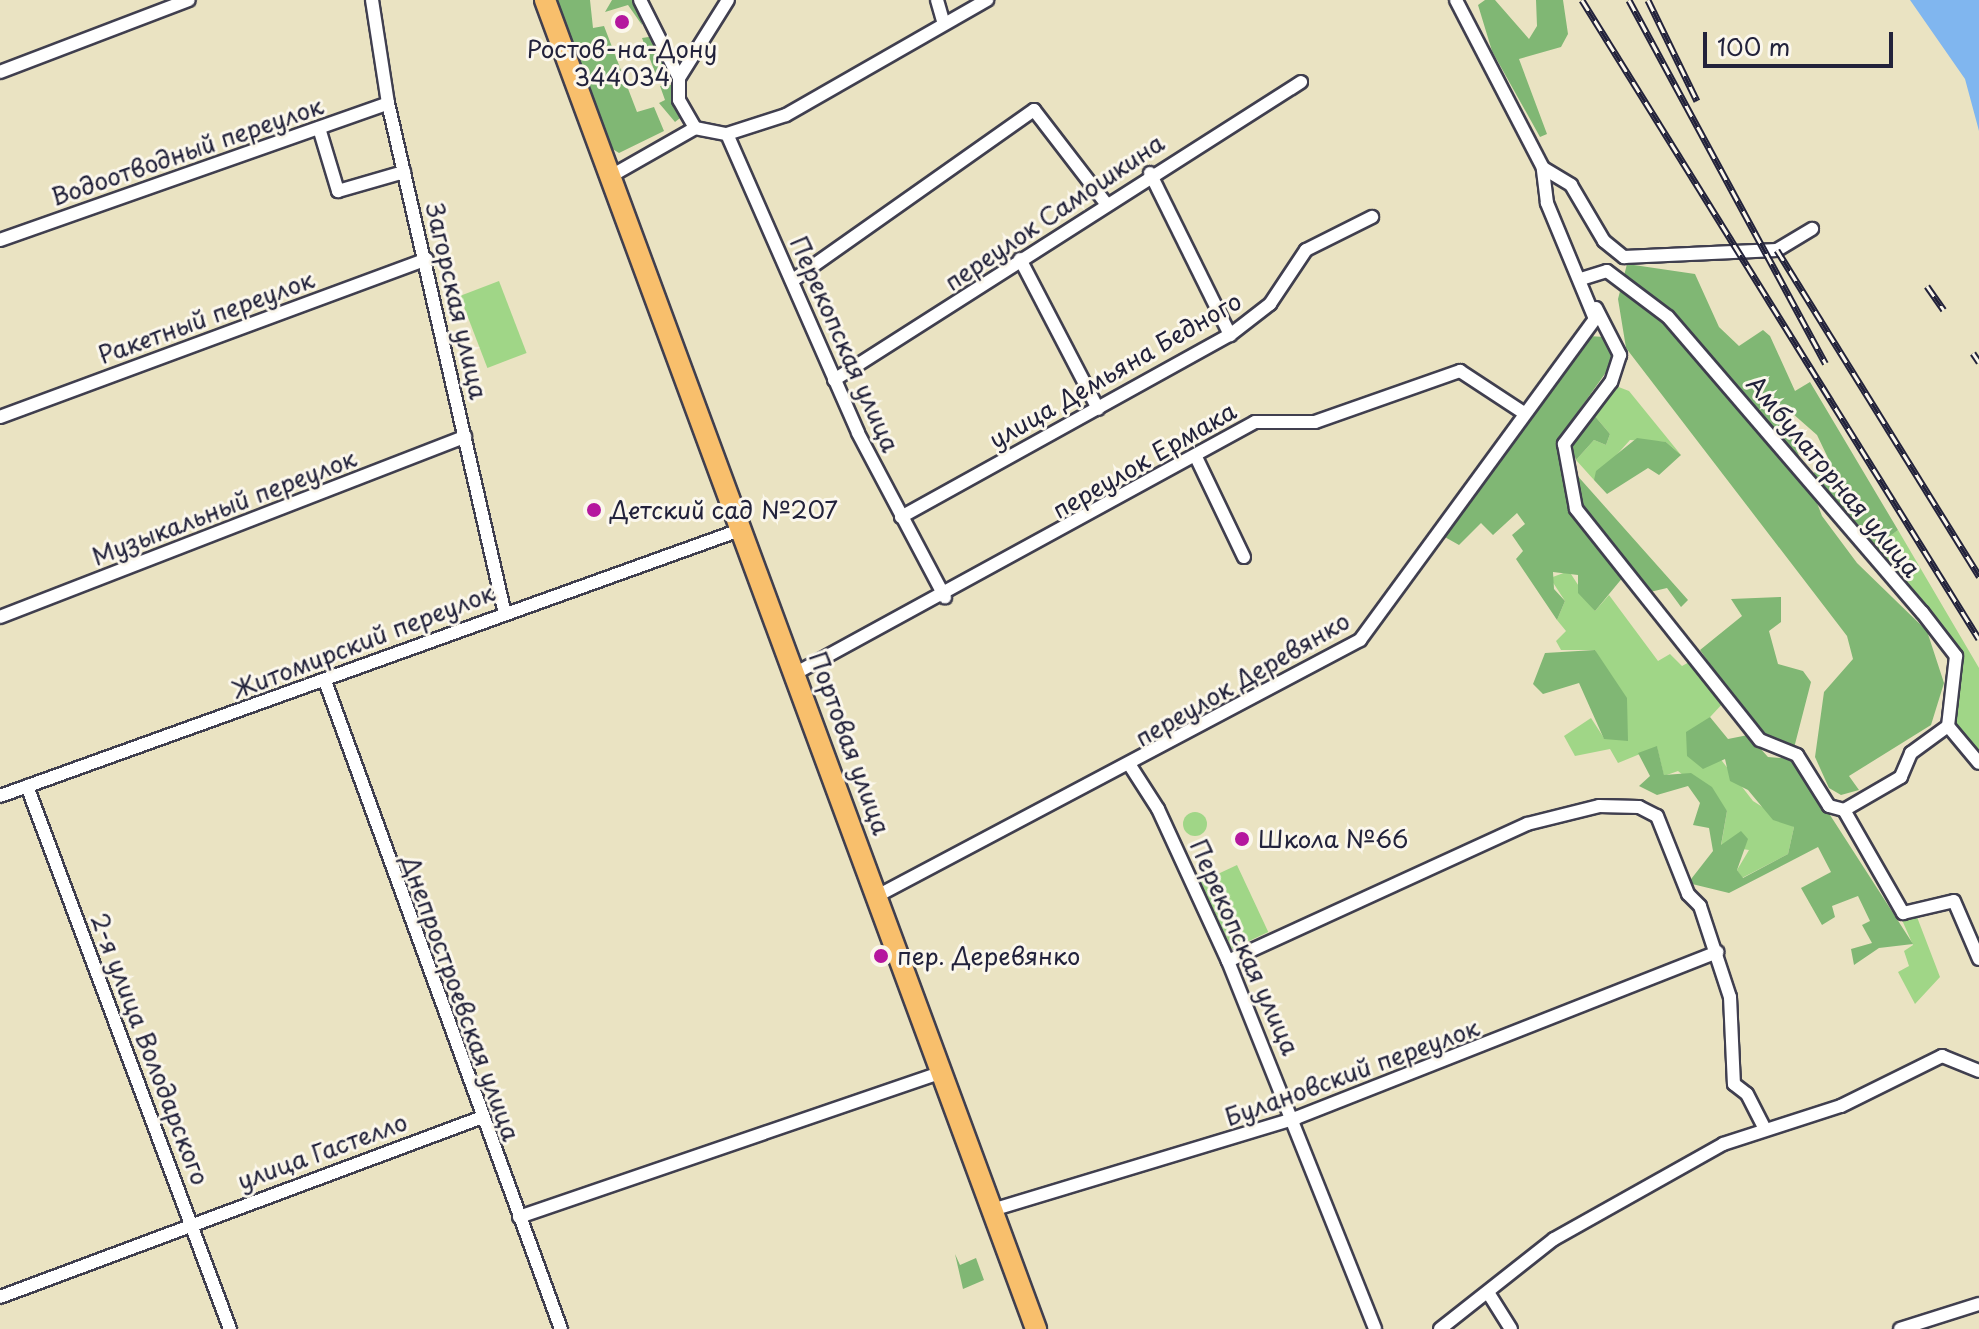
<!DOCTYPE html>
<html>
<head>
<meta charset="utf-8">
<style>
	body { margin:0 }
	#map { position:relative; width:1979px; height:1329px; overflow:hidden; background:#eae3c2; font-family:"Playpen Sans",sans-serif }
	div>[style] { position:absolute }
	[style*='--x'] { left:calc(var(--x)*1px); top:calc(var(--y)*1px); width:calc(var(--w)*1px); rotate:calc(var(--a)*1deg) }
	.green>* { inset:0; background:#a0d687; transform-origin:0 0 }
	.round { border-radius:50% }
	.forest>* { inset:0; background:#80b774 }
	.water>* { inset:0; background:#80b6ef }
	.roads { filter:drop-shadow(2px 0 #403f4f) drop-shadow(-2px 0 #403f4f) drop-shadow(0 2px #403f4f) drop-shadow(0 -2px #403f4f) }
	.street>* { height:12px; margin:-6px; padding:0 6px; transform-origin:6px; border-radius:6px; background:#fff }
	.primary>* { height:20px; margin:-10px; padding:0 10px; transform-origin:10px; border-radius:10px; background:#f8bf6c }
	.rail>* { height:7px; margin-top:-3.5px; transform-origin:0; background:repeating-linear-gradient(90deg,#fbf7ec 0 12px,#22223b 0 24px); box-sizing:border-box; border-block:2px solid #22223b }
	.dots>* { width:22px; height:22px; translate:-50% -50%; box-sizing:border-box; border:4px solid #fbf7ec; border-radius:50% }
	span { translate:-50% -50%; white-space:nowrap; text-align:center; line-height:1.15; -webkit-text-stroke:6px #fbf7ec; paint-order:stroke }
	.poi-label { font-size:24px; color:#22223b }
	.left { translate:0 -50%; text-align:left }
	.street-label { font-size:24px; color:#22223b }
	.scale { position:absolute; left:1703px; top:32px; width:190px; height:36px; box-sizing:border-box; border:4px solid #22223b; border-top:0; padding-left:10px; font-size:24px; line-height:28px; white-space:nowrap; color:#22223b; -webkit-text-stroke:6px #fbf7ec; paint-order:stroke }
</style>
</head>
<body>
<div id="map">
	<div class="green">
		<div style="left:499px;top:281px;width:77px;height:42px;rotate:69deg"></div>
		<div style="clip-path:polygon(1616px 386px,1629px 391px,1681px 455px,1666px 442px,1630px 440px,1594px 480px,1576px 460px,1594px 440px,1606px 445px,1610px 434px,1594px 415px)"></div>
		<div style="clip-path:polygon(1898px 530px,1979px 668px,1979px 763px,1948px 726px,1956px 656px,1877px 565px,1877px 545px)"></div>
		<div style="clip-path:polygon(1569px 571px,1595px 611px,1609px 595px,1658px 661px,1670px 654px,1682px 666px,1693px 660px,1725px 701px,1698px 730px,1753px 801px,1794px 827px,1788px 854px,1742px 878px,1737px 870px,1749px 850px,1721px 846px,1727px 811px,1678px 771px,1664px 776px,1657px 747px,1618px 763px,1610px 749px,1575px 756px,1564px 736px,1591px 718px,1604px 738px,1622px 715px,1595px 650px,1561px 650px,1556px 641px,1566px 631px,1557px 620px,1565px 601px,1550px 578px)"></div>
		<div class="round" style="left:1183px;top:812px;width:24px;height:24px"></div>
		<div style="left:1237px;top:865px;width:74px;height:40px;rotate:65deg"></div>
		<div style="clip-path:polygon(1917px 917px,1940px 977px,1915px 1004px,1898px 972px,1909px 966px,1904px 951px,1913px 945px,1902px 920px)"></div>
	</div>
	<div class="forest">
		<div style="clip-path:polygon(557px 0,590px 0,593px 28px,604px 26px,637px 112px,654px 107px,664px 131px,619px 153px,611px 148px)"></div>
		<div style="clip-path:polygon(612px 0,638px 0,642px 25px,628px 5px,605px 12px)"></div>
		<div style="clip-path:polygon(1485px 0,1495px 0,1529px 39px,1537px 26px,1536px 0,1563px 0,1568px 34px,1561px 47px,1519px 59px,1547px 134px,1540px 137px,1492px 51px,1478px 5px)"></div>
		<div style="clip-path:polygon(655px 36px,669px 65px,656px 75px,642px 38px)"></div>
		<div style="clip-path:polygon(678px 84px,685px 114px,675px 122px,659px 103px,665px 100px,660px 86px)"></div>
		<div style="clip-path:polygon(1627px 264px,1695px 274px,1719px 327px,1739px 346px,1763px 330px,1770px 336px,1795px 391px,1810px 382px,1898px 530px,1878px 545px,1860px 541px,1809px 477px,1829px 460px,1817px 435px,1792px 413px,1785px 419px,1822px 516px,1857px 563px,1927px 631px,1944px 683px,1931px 725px,1849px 776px,1859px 790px,1841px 795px,1829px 788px,1815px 757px,1824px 692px,1853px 659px,1847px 636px,1626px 348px,1618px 299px)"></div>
		<div style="clip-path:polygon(1589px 336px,1604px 337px,1614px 361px,1565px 430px,1560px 461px,1570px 502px,1624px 576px,1595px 611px,1578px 593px,1578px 575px,1553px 572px,1554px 589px,1565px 601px,1557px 620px,1516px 559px,1523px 551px,1512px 535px,1525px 524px,1517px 513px,1493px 535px,1481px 523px,1459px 545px,1443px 536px)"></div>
		<div style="clip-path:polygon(1594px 415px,1610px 434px,1606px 445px,1594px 440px,1576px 460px,1570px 443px)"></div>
		<div style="clip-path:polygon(1637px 438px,1666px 442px,1681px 455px,1659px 475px,1648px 468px,1607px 494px,1594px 480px,1596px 471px)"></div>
		<div style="clip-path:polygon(1575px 473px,1688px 600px,1681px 607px,1667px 588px,1650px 592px,1581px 507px)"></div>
		<div style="clip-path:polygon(1781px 597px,1781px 622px,1769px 631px,1778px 664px,1803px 671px,1811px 682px,1794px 748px,1762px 737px,1700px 650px,1742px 616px,1731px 599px)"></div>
		<div style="clip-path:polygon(1595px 650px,1627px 698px,1628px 741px,1604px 739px,1579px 683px,1543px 694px,1533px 684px,1545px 653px)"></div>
		<div style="clip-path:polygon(1710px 717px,1728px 739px,1748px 735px,1768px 757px,1794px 759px,1913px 944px,1879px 948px,1854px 965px,1851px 949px,1872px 943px,1862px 925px,1870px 921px,1858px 896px,1832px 906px,1835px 917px,1822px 925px,1801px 888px,1831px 872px,1818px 847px,1729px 893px,1688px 883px,1713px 851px,1709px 828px,1693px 825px,1700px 803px,1688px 786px,1657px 795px,1639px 786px,1650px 776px,1638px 753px,1657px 746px,1664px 775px,1691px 773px,1712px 787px,1727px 811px,1721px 845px,1741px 831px,1748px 839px,1737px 870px,1743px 878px,1788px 854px,1794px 827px,1773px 820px,1748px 790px,1730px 781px,1725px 759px,1703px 769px,1687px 756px,1686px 732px)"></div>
		<div style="clip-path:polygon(955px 1254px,960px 1265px,976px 1258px,984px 1280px,963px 1289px)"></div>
	</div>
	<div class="water">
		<div style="clip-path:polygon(1910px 0,1979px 0,1979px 131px,1965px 79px)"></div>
	</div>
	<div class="roads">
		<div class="street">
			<div style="--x:372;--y:0;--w:104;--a:81.2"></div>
			<div style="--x:388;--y:103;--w:520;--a:77.11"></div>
			<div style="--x:640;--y:0;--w:87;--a:63.4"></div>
			<div style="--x:679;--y:78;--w:22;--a:90"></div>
			<div style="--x:679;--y:100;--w:32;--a:60"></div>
			<div style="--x:937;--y:0;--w:22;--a:74"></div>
			<div style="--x:0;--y:72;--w:202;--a:-20.9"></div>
			<div style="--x:679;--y:78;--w:92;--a:-57.9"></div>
			<div style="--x:319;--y:128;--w:66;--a:73.2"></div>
			<div style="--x:338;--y:191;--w:69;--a:-16.1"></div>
			<div style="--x:695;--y:128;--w:33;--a:11"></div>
			<div style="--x:727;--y:134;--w:326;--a:66.3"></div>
			<div style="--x:858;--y:433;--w:186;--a:62.1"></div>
			<div style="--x:727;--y:134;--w:62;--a:-17.9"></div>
			<div style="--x:786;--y:115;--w:232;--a:-29.8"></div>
			<div style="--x:1543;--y:168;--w:33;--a:31"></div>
			<div style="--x:1571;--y:185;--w:65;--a:59.5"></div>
			<div style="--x:1604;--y:241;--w:26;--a:39"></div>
			<div style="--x:1624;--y:257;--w:153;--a:-2.6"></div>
			<div style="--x:1777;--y:250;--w:41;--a:-31"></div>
			<div style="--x:1150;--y:173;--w:181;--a:63.7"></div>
			<div style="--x:611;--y:176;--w:97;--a:-29.7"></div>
			<div style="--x:0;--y:240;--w:411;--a:-19.4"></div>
			<div style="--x:1020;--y:259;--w:169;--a:62.5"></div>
			<div style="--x:1581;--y:279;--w:27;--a:-17"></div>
			<div style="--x:1607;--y:271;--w:76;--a:37"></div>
			<div style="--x:1668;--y:317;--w:389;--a:49.3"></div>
			<div style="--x:1922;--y:612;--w:56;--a:52.3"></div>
			<div style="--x:1956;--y:656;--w:70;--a:96.5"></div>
			<div style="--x:1948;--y:726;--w:48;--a:50"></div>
			<div style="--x:793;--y:280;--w:295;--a:-35.2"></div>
			<div style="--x:1034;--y:110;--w:115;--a:52.4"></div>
			<div style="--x:1596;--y:308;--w:53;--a:62.9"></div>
			<div style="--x:1620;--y:355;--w:28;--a:108"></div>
			<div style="--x:1611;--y:382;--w:78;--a:127.2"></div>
			<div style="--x:1564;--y:444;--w:66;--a:79.5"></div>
			<div style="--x:1576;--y:509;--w:295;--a:51.5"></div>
			<div style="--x:1760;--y:740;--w:40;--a:22"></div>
			<div style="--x:1797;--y:755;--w:60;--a:57.9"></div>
			<div style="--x:1829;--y:806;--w:16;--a:15"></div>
			<div style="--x:834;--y:380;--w:554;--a:-32.54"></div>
			<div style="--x:0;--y:417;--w:455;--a:-20.3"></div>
			<div style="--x:1196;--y:457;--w:111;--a:64.4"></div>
			<div style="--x:901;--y:517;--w:376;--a:-29"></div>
			<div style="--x:1230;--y:335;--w:51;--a:-37.8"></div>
			<div style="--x:1270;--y:304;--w:65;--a:-56.3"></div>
			<div style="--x:1306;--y:250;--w:74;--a:-26.6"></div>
			<div style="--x:0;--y:617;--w:499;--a:-21.2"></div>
			<div style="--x:798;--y:672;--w:521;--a:-28.68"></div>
			<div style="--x:1255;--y:422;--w:60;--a:0"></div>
			<div style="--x:1315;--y:422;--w:154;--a:-19.4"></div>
			<div style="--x:1460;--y:371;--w:77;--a:33.3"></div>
			<div style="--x:325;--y:681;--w:690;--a:69.99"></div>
			<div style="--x:1948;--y:726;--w:46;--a:143.9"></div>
			<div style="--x:1911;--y:753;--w:26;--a:113"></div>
			<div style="--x:1901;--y:777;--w:66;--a:149.9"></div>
			<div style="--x:1844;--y:810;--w:119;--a:60.2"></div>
			<div style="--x:1903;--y:913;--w:52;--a:-13.2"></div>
			<div style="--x:1954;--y:901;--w:63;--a:66.7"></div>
			<div style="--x:1131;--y:767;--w:50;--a:57.3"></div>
			<div style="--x:1158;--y:809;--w:167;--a:65.3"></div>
			<div style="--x:1228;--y:961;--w:396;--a:68.2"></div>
			<div style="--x:27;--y:786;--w:580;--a:69.5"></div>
			<div style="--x:0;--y:796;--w:790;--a:-19.77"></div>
			<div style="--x:877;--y:896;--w:547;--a:-27.92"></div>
			<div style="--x:1360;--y:640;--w:398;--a:-53.8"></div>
			<div style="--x:1595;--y:319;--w:126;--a:-112.5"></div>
			<div style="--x:1547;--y:203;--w:35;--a:-97"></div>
			<div style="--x:1543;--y:168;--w:189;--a:-117.4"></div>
			<div style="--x:1228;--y:961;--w:329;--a:-24.6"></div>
			<div style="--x:1527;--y:824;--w:74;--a:-14"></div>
			<div style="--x:1599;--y:806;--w:40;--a:1.4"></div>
			<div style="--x:1639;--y:807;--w:20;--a:27"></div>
			<div style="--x:1657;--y:816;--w:84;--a:68.3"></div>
			<div style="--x:1688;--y:894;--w:17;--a:45"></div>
			<div style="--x:1700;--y:906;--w:96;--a:71.8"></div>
			<div style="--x:1730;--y:997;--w:87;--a:87.4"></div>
			<div style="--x:1734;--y:1084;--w:16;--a:38"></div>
			<div style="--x:1747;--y:1094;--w:36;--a:63"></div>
			<div style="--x:992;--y:1210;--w:318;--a:-16.8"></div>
			<div style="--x:1296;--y:1118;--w:453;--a:-21.5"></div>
			<div style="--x:519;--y:1217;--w:445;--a:-18.9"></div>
			<div style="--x:1489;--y:1294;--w:41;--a:57.8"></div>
			<div style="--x:0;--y:1297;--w:512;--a:-20.45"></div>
			<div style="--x:1440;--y:1329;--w:145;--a:-38.3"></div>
			<div style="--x:1554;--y:1239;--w:194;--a:-29.3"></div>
			<div style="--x:1723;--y:1144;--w:124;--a:-17.9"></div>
			<div style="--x:1841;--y:1106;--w:113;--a:-26.3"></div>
			<div style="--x:1942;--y:1056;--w:40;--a:22"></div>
			<div style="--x:1900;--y:1329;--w:83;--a:-17.6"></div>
		</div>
		<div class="primary">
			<div style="--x:545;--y:0;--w:1417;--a:69.72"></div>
		</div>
	</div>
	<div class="rail">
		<div style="--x:1582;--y:0;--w:752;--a:58.15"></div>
		<div style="--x:1629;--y:0;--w:413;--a:61.6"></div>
		<div style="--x:1648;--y:0;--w:112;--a:64.1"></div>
		<div style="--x:1777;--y:250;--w:384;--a:58.2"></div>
		<div style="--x:1927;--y:286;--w:29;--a:55"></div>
		<div style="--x:1973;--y:353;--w:11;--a:56"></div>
	</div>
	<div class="dots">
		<div style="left:622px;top:22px;background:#b5179e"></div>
		<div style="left:594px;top:510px;background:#b5179e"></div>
		<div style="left:1242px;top:839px;background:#b5179e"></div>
		<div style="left:881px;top:956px;background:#b5179e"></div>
	</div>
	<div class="poi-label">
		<span style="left:622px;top:63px">Ростов-на-Дону<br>344034</span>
		<span class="left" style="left:610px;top:510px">Детский сад №207</span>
		<span class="left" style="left:1258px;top:839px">Школа №66</span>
		<span class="left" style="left:897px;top:956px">пер. Деревянко</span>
	</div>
	<div class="street-label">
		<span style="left:187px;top:151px;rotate:-19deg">Водоотводный переулок</span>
		<span style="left:1054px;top:212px;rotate:-34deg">переулок Самошкина</span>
		<span style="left:457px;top:301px;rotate:77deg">Загорская улица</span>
		<span style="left:206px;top:317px;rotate:-20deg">Ракетный переулок</span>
		<span style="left:845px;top:344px;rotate:66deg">Перекопская улица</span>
		<span style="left:1115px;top:370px;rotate:-30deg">улица Демьяна Бедного</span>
		<span style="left:1144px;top:460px;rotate:-30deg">переулок Ермака</span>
		<span style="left:1834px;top:476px;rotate:50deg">Амбулаторная улица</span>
		<span style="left:224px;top:507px;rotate:-21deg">Музыкальный переулок</span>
		<span style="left:363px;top:641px;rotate:-21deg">Житомирский переулок</span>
		<span style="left:1242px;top:679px;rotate:-30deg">переулок Деревянко</span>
		<span style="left:850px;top:743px;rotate:70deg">Портовая улица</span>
		<span style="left:1245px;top:947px;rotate:66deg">Перекопская улица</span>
		<span style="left:461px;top:998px;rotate:70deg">Днепростроевская улица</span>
		<span style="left:150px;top:1049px;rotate:69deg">2-я улица Володарского</span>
		<span style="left:1352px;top:1072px;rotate:-20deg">Булановский переулок</span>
		<span style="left:322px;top:1151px;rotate:-20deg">улица Гастелло</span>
	</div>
	<div class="scale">100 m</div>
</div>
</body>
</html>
